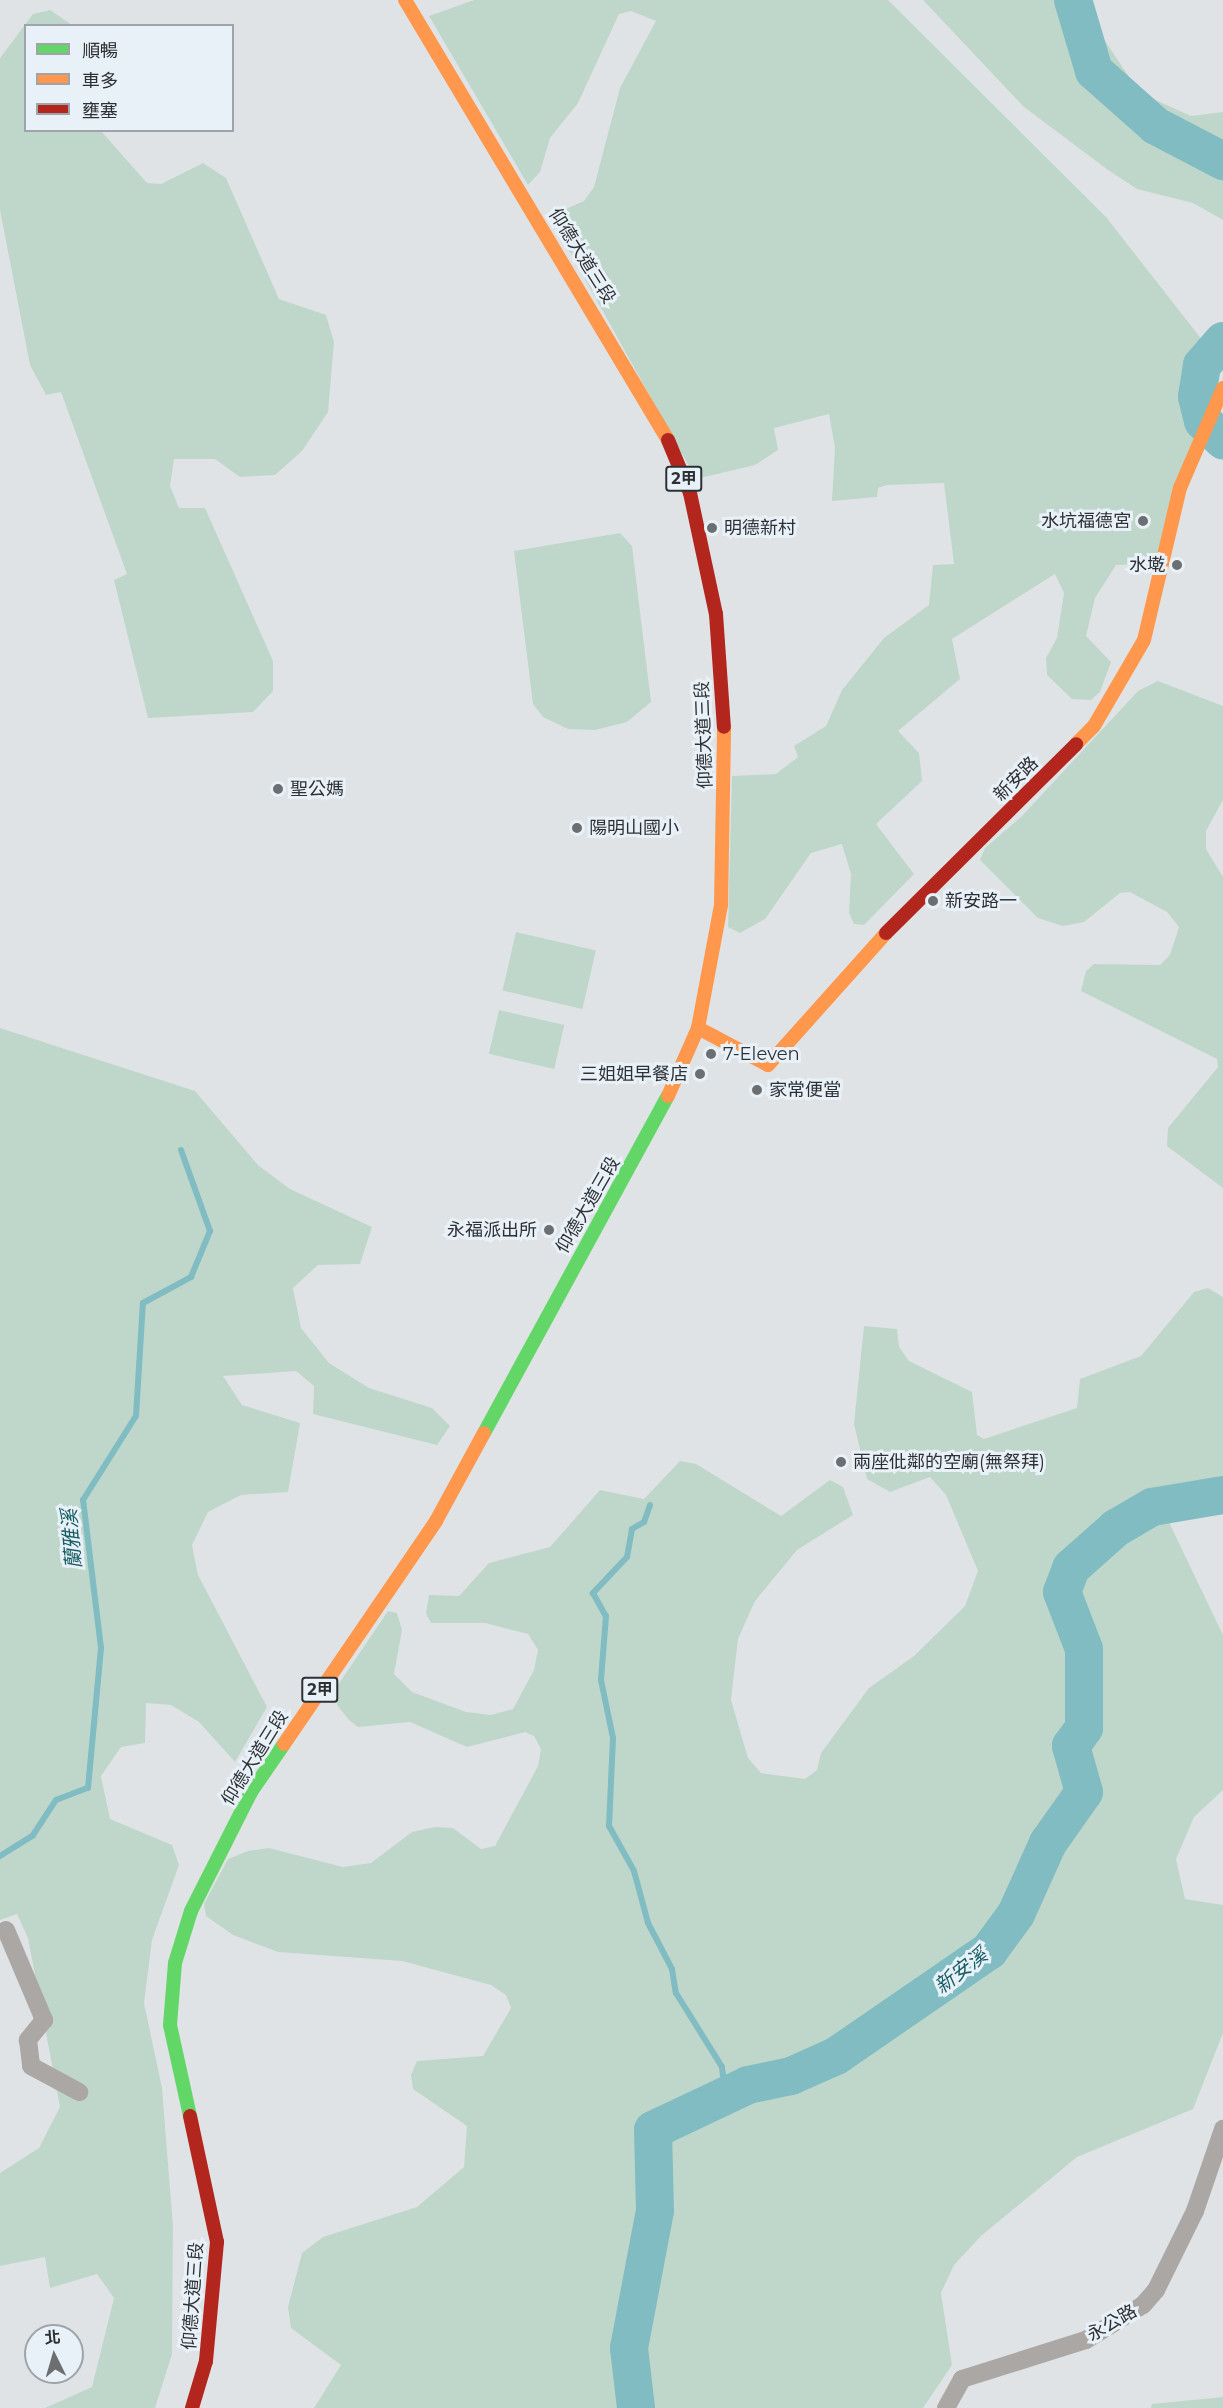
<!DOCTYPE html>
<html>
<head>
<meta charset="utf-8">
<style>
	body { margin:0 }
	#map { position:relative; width:1223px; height:2408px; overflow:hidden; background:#e0e3e6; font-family:Montserrat,"Noto Sans TC",sans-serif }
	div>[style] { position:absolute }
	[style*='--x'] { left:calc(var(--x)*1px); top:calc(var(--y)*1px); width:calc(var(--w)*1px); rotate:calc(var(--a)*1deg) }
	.green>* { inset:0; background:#bfd7ca; transform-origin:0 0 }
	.stream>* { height:6px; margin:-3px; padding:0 3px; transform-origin:3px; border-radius:3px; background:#81bcc2 }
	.river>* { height:38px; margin:-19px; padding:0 19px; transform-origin:19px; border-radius:19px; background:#81bcc2 }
	.street>* { height:18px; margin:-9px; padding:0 9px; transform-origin:9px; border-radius:9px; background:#aba7a4 }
	.fast>* { height:14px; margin:-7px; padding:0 7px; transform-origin:7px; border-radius:7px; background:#63d668 }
	.slow>* { height:14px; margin:-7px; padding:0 7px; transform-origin:7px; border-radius:7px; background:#ff974d }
	.jam>* { height:14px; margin:-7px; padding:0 7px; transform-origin:7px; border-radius:7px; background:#b3261e }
	.dots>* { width:16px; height:16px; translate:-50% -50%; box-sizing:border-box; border:3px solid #e9f1f8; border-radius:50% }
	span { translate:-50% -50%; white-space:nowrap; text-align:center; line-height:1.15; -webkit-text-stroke:6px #e9f1f8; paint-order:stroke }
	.shield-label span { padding:2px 4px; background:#e9f1f8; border:2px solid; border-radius:4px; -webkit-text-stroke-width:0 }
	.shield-label { font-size:16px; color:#2e3134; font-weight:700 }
	.street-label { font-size:18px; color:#2e3134 }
	.poi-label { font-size:18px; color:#2e3134 }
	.right { translate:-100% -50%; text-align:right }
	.left { translate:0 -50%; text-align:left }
	.water-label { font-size:20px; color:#185d63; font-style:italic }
	.legend { position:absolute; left:24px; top:24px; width:210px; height:108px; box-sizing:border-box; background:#e9f1f8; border:2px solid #9ea4aa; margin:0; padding:8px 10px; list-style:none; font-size:18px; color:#2e3134 }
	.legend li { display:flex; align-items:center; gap:12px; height:30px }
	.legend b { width:30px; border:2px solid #9ea4aa }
	.north { position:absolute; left:24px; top:2324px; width:60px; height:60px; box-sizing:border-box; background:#e9f1f8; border:2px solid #9ea4aa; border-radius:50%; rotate:355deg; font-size:16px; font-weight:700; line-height:24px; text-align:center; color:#2e3134 }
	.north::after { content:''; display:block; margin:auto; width:21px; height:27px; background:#6c6f72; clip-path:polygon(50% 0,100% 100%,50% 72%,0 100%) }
</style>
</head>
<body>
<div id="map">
	<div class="green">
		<div style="clip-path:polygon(474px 0,888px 0,1106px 217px,1203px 341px,1195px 369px,1212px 393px,1155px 564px,1116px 565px,1095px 598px,1086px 636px,1111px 662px,1100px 692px,1091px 700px,1072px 699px,1047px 675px,1046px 658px,1057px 638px,1064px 593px,1055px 574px,952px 639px,960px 679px,898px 731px,919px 753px,922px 781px,876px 824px,914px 874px,864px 925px,854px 924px,849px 913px,851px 874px,842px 844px,811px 853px,765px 919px,740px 933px,728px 927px,732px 776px,776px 774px,798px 757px,794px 746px,826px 726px,842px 690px,884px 638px,929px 605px,933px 565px,954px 564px,944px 483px,887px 485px,878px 488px,877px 497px,832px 501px,835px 448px,829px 414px,774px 428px,778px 450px,755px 465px,696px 479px,550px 216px,584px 201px,594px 187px,620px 88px,656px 21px,631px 11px,619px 14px,578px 103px,550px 138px,540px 172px,528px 185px,429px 16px)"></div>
		<div style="clip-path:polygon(923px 0,1088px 0,1101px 35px,1140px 93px,1191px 116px,1223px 112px,1223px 220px,1193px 203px,1137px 189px,1108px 170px,1024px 107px)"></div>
		<div style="clip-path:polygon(50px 10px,72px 25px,26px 26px,26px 130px,101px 131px,147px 183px,161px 184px,203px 163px,226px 178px,279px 299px,326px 315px,334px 342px,328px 412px,302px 451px,275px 475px,240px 477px,215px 459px,174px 459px,170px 486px,179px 508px,205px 508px,273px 661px,273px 691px,253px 712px,148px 718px,114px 580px,127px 574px,61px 392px,46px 395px,30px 365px,0 210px,0 58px,33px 14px)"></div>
		<div style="clip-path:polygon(620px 533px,632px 546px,651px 702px,627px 722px,595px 730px,568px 729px,543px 717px,533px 704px,514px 551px)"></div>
		<div style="clip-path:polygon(1158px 681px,1223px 706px,1223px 800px,1206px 831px,1206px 849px,1223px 877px,1223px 1188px,1167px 1146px,1168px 1128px,1218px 1067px,1217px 1059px,1081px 991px,1086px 971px,1094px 964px,1160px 965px,1170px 955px,1179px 927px,1167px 912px,1130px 892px,1120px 893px,1084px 922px,1063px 926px,1038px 918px,980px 860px,985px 848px,1021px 817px,1138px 691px)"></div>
		<div style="left:516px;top:932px;width:82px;height:60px;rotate:13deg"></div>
		<div style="left:499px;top:1010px;width:67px;height:45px;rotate:13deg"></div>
		<div style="clip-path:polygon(0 1028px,195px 1091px,258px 1165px,290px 1189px,372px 1227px,360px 1264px,318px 1265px,293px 1288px,301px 1328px,329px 1363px,369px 1388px,432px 1408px,450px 1426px,437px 1445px,313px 1414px,314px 1386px,296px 1371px,223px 1376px,242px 1405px,300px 1423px,288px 1492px,241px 1495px,208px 1512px,192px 1545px,198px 1575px,267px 1707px,235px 1762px,199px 1722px,171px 1705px,146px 1703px,145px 1743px,121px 1747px,101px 1776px,110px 1819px,172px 1845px,179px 1865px,152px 1940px,144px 2003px,162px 2088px,173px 2227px,172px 2354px,155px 2408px,45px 2408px,92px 2387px,114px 2298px,97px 2274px,50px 2288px,45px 2257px,0 2266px,0 2173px,39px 2148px,60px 2107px,28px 1938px,17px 1914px,0 1920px)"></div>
		<div style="clip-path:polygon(1208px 1288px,1223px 1297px,1223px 1482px,1169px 1494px,1165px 1514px,1223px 1635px,1223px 1790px,1194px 1817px,1176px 1859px,1185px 1899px,1223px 1905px,1223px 2033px,1193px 2109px,1077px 2157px,981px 2236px,954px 2265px,941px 2293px,952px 2365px,923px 2408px,314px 2408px,341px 2365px,291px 2328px,288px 2307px,302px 2253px,323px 2237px,417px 2207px,464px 2167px,467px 2126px,413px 2089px,411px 2075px,417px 2061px,483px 2056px,511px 2008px,506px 1995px,491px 1985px,402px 1961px,278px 1952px,233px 1935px,206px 1916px,204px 1904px,228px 1859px,248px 1851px,269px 1848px,343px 1867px,371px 1863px,412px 1832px,435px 1827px,453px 1828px,481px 1849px,495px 1846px,538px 1766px,541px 1749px,534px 1736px,525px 1732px,467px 1747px,410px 1722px,358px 1727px,349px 1720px,337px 1705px,336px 1688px,388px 1611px,397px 1613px,402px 1630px,394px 1674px,412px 1692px,466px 1712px,491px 1715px,513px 1709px,534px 1670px,538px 1650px,528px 1634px,485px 1623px,431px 1623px,426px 1614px,429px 1595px,459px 1596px,489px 1563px,550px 1547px,600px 1490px,644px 1499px,680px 1461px,696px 1464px,781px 1516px,830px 1480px,843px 1487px,853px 1515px,797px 1550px,755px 1601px,738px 1639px,731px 1700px,748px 1758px,761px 1773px,805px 1779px,817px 1770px,821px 1753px,869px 1688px,914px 1656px,965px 1606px,978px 1571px,946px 1495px,930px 1477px,890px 1492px,867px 1479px,854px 1424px,864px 1326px,897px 1329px,899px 1347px,909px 1361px,972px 1392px,977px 1435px,984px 1439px,1077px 1408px,1080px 1379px,1141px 1356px,1194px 1292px)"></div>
		<div style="clip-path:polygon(1223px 2397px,1223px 2408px,1151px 2408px,1152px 2404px)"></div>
	</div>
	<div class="stream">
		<div style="--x:650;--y:1505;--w:18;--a:109"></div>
		<div style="--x:644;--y:1522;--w:14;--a:150"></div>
		<div style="--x:632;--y:1529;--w:28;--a:100"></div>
		<div style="--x:627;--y:1557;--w:50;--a:133.4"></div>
		<div style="--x:593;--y:1593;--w:26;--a:61"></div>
		<div style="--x:606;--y:1616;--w:64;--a:94.5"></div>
		<div style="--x:601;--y:1680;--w:59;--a:78.3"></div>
		<div style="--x:613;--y:1738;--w:88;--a:92.6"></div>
		<div style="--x:609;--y:1826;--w:51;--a:60.9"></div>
		<div style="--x:634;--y:1871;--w:54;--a:74.9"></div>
		<div style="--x:648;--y:1923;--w:52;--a:62.4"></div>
		<div style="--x:672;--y:1969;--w:24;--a:81"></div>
		<div style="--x:676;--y:1993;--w:87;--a:58.1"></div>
		<div style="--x:722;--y:2067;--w:32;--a:83"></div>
		<div style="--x:0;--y:1856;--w:39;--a:-32"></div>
		<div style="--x:33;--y:1835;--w:42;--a:-56.7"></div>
		<div style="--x:56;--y:1800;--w:34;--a:-21"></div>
		<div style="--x:88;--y:1788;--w:141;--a:-84.7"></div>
		<div style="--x:101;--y:1648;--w:149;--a:-96.9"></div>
		<div style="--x:83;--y:1500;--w:99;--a:-57.8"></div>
		<div style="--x:136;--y:1416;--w:113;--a:-86.5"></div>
		<div style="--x:143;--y:1303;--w:55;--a:-28.4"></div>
		<div style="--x:191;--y:1277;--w:50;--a:-67.6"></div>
		<div style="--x:210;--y:1231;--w:86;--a:-109.7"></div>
	</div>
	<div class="river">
		<div style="--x:1073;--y:0;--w:74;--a:73.5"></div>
		<div style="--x:1094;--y:71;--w:83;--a:41.6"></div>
		<div style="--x:1156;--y:126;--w:76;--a:27.6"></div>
		<div style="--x:1223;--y:341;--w:32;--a:131"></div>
		<div style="--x:1202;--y:365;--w:32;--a:99"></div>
		<div style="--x:1197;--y:397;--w:25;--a:76"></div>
		<div style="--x:1203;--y:421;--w:28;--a:44"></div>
		<div style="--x:636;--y:2408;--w:60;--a:-96.7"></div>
		<div style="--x:629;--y:2348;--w:139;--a:-79.3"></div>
		<div style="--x:655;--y:2211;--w:81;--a:-91.4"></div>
		<div style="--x:653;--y:2130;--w:105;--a:-25.3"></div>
		<div style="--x:748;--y:2085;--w:44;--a:-11.8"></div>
		<div style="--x:791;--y:2076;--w:49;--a:-24"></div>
		<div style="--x:836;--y:2056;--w:186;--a:-34.5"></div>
		<div style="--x:989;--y:1951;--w:46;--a:-53.9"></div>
		<div style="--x:1016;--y:1914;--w:78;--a:-65.7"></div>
		<div style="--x:1048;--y:1843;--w:62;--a:-54.8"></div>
		<div style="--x:1084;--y:1792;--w:48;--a:-105.8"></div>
		<div style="--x:1071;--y:1746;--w:22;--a:-54"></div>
		<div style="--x:1084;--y:1728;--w:79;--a:-90"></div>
		<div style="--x:1084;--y:1649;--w:61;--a:-111.1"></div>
		<div style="--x:1062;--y:1592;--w:26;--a:-69"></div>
		<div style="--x:1071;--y:1568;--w:60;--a:-41.6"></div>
		<div style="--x:1116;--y:1528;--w:42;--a:-30.3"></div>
		<div style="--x:1152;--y:1507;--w:72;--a:-9.6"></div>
	</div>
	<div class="street">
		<div style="--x:6;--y:1930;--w:98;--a:67.1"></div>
		<div style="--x:44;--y:2020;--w:26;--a:129"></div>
		<div style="--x:28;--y:2040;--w:26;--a:83"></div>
		<div style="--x:31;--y:2066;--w:55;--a:28.4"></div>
		<div style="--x:946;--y:2408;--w:33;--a:-61"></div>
		<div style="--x:962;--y:2379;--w:130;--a:-17.5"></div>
		<div style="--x:1086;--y:2340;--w:67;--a:-31.6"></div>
		<div style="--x:1143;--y:2305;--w:20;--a:-49"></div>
		<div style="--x:1156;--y:2290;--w:88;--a:-63.7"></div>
		<div style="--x:1195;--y:2211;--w:87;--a:-71.1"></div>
	</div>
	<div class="fast">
		<div style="--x:484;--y:1433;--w:384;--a:-61.4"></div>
		<div style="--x:190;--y:2116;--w:93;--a:-102.4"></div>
		<div style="--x:170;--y:2025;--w:62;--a:-85.4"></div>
		<div style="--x:175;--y:1963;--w:54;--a:-72.9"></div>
		<div style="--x:191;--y:1911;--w:133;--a:-63.2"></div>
		<div style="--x:251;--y:1792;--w:58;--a:-55.5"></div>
	</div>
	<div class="slow">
		<div style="--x:405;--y:0;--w:513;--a:59.13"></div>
		<div style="--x:1076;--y:744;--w:25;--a:-45"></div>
		<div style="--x:1094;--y:726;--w:99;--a:-59.8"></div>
		<div style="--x:1144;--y:640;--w:156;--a:-76.7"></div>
		<div style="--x:1180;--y:488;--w:109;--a:-66.7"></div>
		<div style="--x:698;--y:1028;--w:79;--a:27.9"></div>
		<div style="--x:768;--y:1065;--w:177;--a:-48.2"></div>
		<div style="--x:668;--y:1096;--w:74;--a:-66.2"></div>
		<div style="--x:698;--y:1028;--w:125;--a:-79.4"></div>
		<div style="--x:721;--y:905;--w:178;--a:-89"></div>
		<div style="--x:284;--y:1744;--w:270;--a:-55.7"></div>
		<div style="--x:436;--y:1521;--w:100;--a:-61.4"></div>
	</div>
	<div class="jam">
		<div style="--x:668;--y:440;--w:57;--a:67.5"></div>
		<div style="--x:690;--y:493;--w:124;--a:77.9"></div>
		<div style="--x:716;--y:614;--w:113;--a:86"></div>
		<div style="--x:886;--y:933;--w:268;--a:-44.8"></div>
		<div style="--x:190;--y:2116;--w:129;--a:77.9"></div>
		<div style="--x:217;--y:2242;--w:120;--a:95.3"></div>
		<div style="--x:206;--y:2361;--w:49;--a:106.6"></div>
	</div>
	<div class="dots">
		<div style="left:1143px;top:521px;background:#6c6f72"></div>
		<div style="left:712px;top:528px;background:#6c6f72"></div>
		<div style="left:1177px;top:565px;background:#6c6f72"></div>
		<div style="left:278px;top:789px;background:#6c6f72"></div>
		<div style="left:577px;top:828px;background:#6c6f72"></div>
		<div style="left:933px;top:901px;background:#6c6f72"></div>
		<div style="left:711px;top:1054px;background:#6c6f72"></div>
		<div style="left:700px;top:1074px;background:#6c6f72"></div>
		<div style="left:757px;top:1090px;background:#6c6f72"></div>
		<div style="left:549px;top:1230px;background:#6c6f72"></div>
		<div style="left:841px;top:1462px;background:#6c6f72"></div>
	</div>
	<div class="shield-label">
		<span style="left:684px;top:479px">2甲</span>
		<span style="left:320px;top:1690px">2甲</span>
	</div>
	<div class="street-label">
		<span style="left:582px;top:256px;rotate:58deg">仰德大道三段</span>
		<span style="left:704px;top:735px;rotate:-92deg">仰德大道三段</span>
		<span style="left:1016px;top:779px;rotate:-45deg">新安路</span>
		<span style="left:588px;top:1205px;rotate:-60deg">仰德大道三段</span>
		<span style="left:255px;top:1758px;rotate:-58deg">仰德大道三段</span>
		<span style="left:193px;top:2296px;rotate:-86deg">仰德大道三段</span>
		<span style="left:1112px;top:2323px;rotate:-30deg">永公路</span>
	</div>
	<div class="poi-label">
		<span class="right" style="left:1131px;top:521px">水坑福德宮</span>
		<span class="left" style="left:724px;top:528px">明德新村</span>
		<span class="right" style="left:1165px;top:565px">水墘</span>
		<span class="left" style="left:290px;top:789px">聖公媽</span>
		<span class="left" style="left:589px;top:828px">陽明山國小</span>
		<span class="left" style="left:945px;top:901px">新安路一</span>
		<span class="left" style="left:723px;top:1054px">7-Eleven</span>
		<span class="right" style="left:688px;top:1074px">三姐姐早餐店</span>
		<span class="left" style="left:769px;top:1090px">家常便當</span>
		<span class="right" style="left:537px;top:1230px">永福派出所</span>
		<span class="left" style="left:853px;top:1462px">兩座仳鄰的空廟(無祭拜)</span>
	</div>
	<div class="water-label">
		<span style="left:72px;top:1539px;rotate:-95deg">蘭雅溪</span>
		<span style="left:961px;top:1971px;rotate:-38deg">新安溪</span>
	</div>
	<ul class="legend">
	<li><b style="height:8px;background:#63d668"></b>順暢</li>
	<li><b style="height:8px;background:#ff974d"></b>車多</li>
	<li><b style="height:8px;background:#b3261e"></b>壅塞</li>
	</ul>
	<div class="north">北</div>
</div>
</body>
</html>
